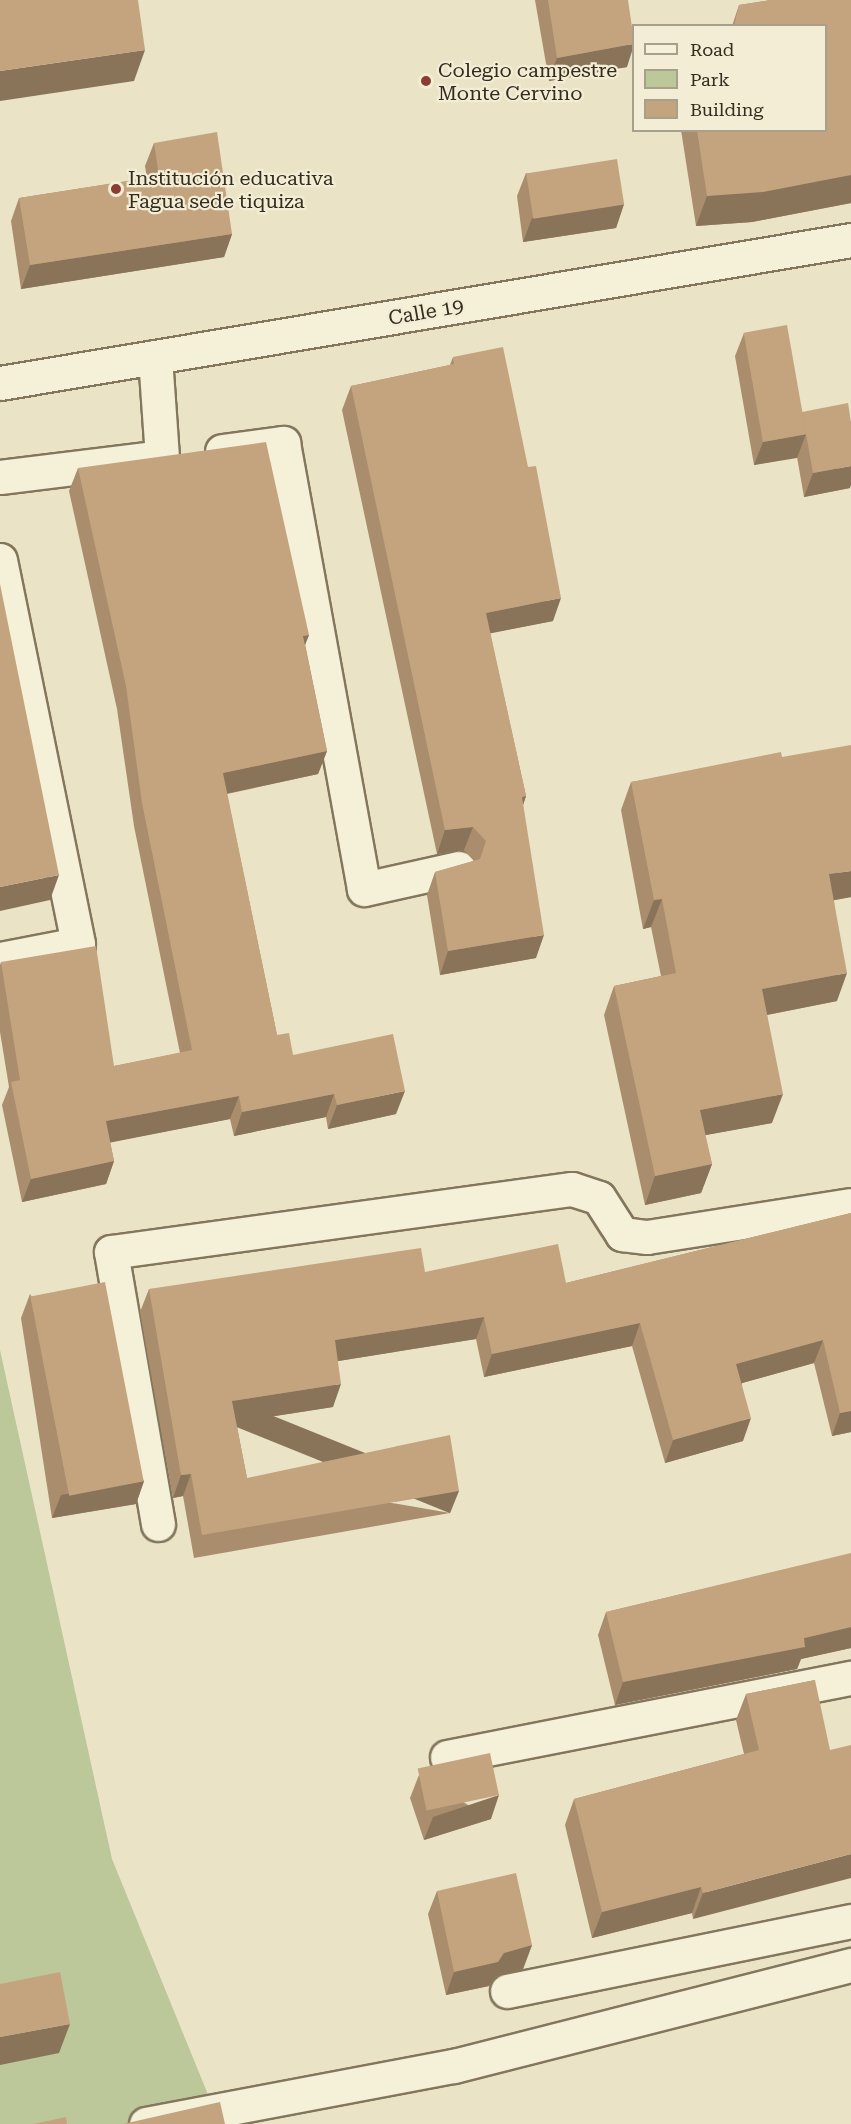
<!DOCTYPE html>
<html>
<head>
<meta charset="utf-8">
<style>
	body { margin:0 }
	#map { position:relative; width:851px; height:2124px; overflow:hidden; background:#eae3c6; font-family:"Roboto Serif",serif }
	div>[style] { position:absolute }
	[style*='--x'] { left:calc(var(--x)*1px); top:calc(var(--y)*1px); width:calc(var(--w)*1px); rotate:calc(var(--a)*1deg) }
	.green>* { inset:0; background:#bcc79a }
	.roads { filter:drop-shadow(2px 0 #83765d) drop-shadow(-2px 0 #83765d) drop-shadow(0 2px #83765d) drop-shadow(0 -2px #83765d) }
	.minor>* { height:33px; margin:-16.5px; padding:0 16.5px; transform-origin:16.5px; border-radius:16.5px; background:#f5f0d8 }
	.tertiary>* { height:33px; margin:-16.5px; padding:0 16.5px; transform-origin:16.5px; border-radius:16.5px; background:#f5f0d8 }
	.wall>* { inset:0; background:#a98d6d }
	.shaded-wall>* { inset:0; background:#897359; transform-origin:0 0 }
	.building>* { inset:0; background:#c4a47f; transform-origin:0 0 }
	.dots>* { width:16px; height:16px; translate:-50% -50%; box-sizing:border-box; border:3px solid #f2edd4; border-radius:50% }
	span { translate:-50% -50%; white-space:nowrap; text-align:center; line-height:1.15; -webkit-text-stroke:4.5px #f2edd4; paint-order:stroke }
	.poi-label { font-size:20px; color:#352c20 }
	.left { translate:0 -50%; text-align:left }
	.street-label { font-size:20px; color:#352c20 }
	.legend { position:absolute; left:632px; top:24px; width:195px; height:108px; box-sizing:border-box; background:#f2edd4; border:2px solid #a6a08c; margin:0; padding:8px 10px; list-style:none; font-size:18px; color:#352c20 }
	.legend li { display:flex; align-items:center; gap:12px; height:30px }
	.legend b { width:30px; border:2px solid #a6a08c }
</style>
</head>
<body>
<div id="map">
	<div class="green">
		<div style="clip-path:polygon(0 1350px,112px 1859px,220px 2124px,0 2124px)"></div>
	</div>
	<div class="roads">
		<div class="minor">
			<div style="--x:155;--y:357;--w:101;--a:86"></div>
			<div style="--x:222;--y:451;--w:62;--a:-7.5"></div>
			<div style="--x:283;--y:443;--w:453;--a:79.7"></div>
			<div style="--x:364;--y:889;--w:97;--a:-12.5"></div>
			<div style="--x:0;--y:477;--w:148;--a:-7"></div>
			<div style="--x:0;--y:560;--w:392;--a:78.5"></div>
			<div style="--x:78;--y:944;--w:79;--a:169.1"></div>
			<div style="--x:158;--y:1524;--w:276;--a:-99.8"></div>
			<div style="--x:111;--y:1252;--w:465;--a:-7.8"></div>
			<div style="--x:572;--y:1189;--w:28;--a:18"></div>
			<div style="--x:599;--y:1198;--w:43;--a:57.4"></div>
			<div style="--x:622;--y:1234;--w:25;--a:7"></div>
			<div style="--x:647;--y:1237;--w:206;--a:-8.9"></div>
			<div style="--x:447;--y:1757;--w:412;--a:-11.1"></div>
			<div style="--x:507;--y:1991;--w:351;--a:-11.5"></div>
			<div style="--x:146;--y:2124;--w:313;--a:-10.7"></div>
			<div style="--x:454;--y:2066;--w:410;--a:-14.3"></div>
		</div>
		<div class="tertiary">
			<div style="--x:0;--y:383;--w:863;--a:-9.54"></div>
		</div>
	</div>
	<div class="wall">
		<div style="clip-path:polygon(535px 0,628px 0,627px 67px,549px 81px)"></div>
		<div style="clip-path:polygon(771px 0,851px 0,851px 203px,752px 222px,696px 226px,681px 130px,825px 130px,825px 26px,732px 26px,739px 5px)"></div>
		<div style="clip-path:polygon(154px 143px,232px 234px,224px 257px,21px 289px,11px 221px,19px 198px,147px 178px,145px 166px)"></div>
		<div style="clip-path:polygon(526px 173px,624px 204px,616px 228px,523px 242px,517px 196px)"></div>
		<div style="clip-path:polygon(744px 333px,802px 412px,850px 488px,804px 497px,797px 457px,754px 465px,735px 356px)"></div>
		<div style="clip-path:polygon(453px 357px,553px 621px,490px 633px,526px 796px,523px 805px,536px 958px,440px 975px,427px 895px,435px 872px,474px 861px,464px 850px,437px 854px,342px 410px,351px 386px,450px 365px)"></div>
		<div style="clip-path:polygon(78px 468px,309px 635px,305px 644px,327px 751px,318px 774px,227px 794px,277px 1035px,293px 1055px,396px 1114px,328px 1129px,326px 1117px,234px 1136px,230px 1119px,110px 1142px,114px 1161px,106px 1184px,22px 1202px,2px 1105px,9px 1087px,0 1032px,0 965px,1px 962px,114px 1066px,180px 1053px,134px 826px,117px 709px,69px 491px)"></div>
		<div style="clip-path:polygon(782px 757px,851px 897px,834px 900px,837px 1001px,767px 1015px,772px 1123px,705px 1135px,712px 1164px,701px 1193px,645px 1205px,604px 1015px,614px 986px,661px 976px,651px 927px,643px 929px,621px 810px,631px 782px)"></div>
		<div style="clip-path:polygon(851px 1213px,851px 1432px,832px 1436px,814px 1363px,742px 1383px,743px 1441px,665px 1463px,632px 1346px,484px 1377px,476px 1339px,338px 1361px,333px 1407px,236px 1422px,247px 1478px,450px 1513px,194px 1558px,183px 1496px,173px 1498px,140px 1312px,149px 1289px,425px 1272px,566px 1283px)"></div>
		<div style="clip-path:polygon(30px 1294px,144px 1481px,136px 1504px,52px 1518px,21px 1318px)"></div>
		<div style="clip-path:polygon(851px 1554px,851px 1648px,801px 1659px,797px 1669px,615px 1705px,598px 1635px,606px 1612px)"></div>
		<div style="clip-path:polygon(815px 1680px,693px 1919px,692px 1913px,592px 1938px,565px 1825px,574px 1799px,744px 1754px,736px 1720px,746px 1694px)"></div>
		<div style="clip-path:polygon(419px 1775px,491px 1819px,424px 1840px,410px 1798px)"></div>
		<div style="clip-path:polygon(437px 1891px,532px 1945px,523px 1969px,495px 1977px,489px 1986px,446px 1995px,428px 1914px)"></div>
	</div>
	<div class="shaded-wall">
		<div style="clip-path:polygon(633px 44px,633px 48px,627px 67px,549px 81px,557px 58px)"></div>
		<div style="clip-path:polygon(145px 50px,134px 81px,0 101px,0 71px)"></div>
		<div style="clip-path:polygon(851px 175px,851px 203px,752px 222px,696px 226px,707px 196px)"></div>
		<div style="clip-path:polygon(624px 204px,616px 228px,523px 242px,532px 218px)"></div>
		<div style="clip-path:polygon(232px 234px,224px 257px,21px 289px,30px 265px)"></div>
		<div style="clip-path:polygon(806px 434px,797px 458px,754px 465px,763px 442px)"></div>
		<div style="clip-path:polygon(851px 466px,851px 485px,850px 488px,804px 497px,813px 473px)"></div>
		<div style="clip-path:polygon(561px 598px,553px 621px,477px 636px,486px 613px)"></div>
		<div style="clip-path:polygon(309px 635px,300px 658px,303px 636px)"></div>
		<div style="clip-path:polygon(327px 751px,318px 774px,215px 796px,223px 773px)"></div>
		<div style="clip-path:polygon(526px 796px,518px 820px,522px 797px)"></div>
		<div style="clip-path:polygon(473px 827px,464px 850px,437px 854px,445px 830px)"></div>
		<div style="clip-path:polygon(851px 871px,851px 897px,819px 903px,829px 874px)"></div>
		<div style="clip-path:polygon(59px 875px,50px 900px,0 911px,0 887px)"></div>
		<div style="clip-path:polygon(662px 899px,651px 927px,643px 929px,654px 900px)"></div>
		<div style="clip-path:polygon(544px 935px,536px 958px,440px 975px,448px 951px)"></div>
		<div style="clip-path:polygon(847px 973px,837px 1001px,751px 1018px,762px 989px)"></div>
		<div style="clip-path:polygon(405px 1091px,396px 1114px,328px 1129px,337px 1105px)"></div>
		<div style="clip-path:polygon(334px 1094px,326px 1117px,234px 1136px,242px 1112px)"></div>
		<div style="clip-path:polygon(783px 1094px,772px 1123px,690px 1138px,700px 1110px)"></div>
		<div style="clip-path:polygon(239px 1096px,230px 1119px,98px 1145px,106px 1121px)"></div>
		<div style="clip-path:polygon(114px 1161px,106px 1184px,22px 1202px,31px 1179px)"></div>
		<div style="clip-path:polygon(712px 1164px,701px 1193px,645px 1205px,655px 1176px)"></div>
		<div style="clip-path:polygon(484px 1317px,476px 1339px,326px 1363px,335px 1340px)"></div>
		<div style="clip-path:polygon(640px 1323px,632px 1346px,484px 1377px,492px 1354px)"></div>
		<div style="clip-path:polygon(823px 1340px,814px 1363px,728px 1387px,736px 1364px)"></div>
		<div style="clip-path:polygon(341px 1384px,333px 1407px,224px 1424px,232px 1401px)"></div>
		<div style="clip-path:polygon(851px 1411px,851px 1432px,832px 1436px,840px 1413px)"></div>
		<div style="clip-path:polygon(751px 1418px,743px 1441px,665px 1463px,673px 1440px)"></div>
		<div style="clip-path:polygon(191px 1474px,183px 1496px,173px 1498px,181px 1475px)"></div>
		<div style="clip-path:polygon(144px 1481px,136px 1504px,52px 1518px,61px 1495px)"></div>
		<div style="left:459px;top:1491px;width:24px;height:261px;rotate:112deg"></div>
		<div style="clip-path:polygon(851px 1627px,851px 1648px,801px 1659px,797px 1669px,615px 1705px,623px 1682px)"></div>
		<div style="clip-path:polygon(499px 1795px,491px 1819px,424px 1840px,433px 1817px)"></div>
		<div style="clip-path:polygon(851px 1854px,851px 1878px,693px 1919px,703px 1893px)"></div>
		<div style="clip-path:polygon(701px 1887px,692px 1913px,592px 1938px,602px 1912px)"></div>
		<div style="clip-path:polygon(532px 1945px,523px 1969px,495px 1977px,489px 1986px,446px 1995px,454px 1972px,504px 1953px)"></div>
		<div style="clip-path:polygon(70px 2024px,59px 2053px,0 2065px,0 2037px)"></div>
	</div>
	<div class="building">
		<div style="clip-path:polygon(0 0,138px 0,145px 50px,0 71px)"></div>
		<div style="clip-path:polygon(548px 0,628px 0,633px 34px,633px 44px,557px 58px)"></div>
		<div style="clip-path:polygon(771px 0,851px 0,851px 175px,763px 192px,707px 196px,697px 130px,825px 130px,825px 26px,734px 26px,739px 5px)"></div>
		<div style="clip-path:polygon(217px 132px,232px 234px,30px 265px,19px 198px,159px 176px,154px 143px)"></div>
		<div style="left:617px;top:159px;width:46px;height:92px;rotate:81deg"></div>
		<div style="left:787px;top:325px;width:111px;height:44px;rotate:80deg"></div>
		<div style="clip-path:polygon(503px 347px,528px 467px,536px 466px,561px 598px,486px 613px,526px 796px,522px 797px,544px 935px,448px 951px,435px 872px,480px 859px,486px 841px,473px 827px,445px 830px,351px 386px,454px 364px,453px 357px)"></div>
		<div style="clip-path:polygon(848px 403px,851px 422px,851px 466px,813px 473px,802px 412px)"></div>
		<div style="clip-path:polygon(266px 442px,309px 635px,303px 636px,327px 751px,223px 773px,277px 1035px,289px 1033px,293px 1055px,393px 1034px,405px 1091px,337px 1105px,334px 1094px,242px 1112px,239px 1096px,106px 1121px,114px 1161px,31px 1179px,11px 1082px,20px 1080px,1px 962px,96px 946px,114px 1066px,192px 1050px,142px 803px,126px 686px,78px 468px)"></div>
		<div style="clip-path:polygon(0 584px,59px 875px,0 887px)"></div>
		<div style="clip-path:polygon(851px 745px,851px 871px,829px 874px,847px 973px,762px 989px,783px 1094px,700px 1110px,712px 1164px,655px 1176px,614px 986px,676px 973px,662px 899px,654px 900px,631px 782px,781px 752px,782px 757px)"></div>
		<div style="clip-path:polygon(851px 1213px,851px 1411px,840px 1413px,823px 1340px,736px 1364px,751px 1418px,673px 1440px,640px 1323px,492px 1354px,484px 1317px,335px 1340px,341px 1384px,232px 1401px,247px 1478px,450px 1435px,459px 1491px,202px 1535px,191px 1474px,181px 1475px,149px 1289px,421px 1248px,425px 1272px,558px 1244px,566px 1283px)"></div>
		<div style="left:105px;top:1282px;width:203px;height:76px;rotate:79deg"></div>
		<div style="clip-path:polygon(851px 1553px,851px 1627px,804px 1638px,805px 1647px,623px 1682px,606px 1612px)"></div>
		<div style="clip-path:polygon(815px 1680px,830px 1750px,851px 1745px,851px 1854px,703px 1893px,701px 1887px,602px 1912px,574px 1799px,759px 1750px,746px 1694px)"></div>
		<div style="left:490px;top:1753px;width:43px;height:74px;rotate:78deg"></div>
		<div style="clip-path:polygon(516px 1873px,532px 1945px,504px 1953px,498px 1962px,454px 1972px,437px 1891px)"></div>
		<div style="clip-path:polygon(60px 1972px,70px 2024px,0 2037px,0 1984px)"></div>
		<div style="clip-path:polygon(220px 2102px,225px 2124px,123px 2124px)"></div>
		<div style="clip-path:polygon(66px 2117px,67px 2124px,34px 2124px)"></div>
	</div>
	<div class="dots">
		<div style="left:426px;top:81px;background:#8c3d33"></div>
		<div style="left:116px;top:189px;background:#8c3d33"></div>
	</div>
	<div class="poi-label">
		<span class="left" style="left:438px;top:82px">Colegio campestre<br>Monte Cervino</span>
		<span class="left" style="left:128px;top:190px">Institución educativa<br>Fagua sede tiquiza</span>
	</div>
	<div class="street-label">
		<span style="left:426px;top:312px;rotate:-10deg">Calle 19</span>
	</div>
	<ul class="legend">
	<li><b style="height:8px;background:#f5f0d8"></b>Road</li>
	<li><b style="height:16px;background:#bcc79a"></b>Park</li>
	<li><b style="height:16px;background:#c4a47f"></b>Building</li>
	</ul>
</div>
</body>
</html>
